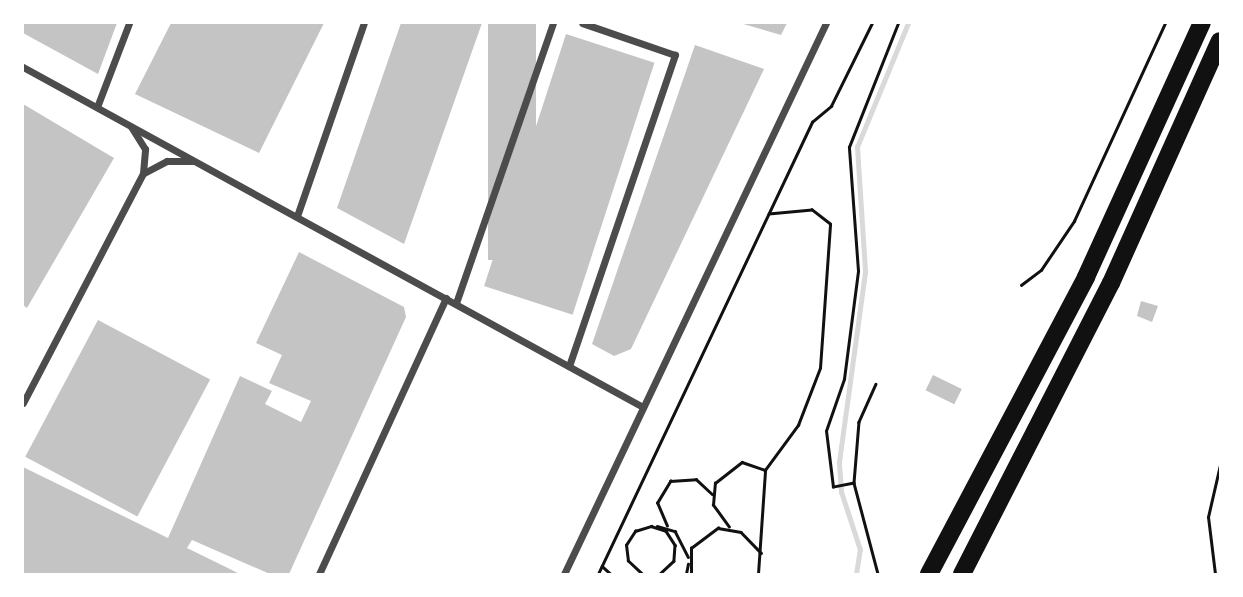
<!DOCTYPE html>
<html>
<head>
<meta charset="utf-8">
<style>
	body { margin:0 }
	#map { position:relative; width:1243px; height:597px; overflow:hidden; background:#fff; font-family:"PT Sans Narrow",sans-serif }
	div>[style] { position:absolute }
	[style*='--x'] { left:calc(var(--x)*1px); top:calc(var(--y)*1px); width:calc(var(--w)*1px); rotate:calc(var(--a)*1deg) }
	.stream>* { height:4.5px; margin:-2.25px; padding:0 2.25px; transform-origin:2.25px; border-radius:2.25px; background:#d9d9d9 }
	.building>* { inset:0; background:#c4c4c4; transform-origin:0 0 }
	.path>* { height:2.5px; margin:-1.25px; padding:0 1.25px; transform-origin:1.25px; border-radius:1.25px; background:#111 }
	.minor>* { height:7px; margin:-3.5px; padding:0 3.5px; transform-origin:3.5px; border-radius:3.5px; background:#4c4c4c }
	.motorway>* { height:18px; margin:-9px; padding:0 9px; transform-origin:9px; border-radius:9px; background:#111 }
	span { translate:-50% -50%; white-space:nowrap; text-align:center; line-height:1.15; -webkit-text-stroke:6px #fff; paint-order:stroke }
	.frame { position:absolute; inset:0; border:24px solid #fff; pointer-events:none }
</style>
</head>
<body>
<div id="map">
	<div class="stream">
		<div style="--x:856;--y:574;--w:24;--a:-81"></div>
		<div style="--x:860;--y:550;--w:61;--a:-108.1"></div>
		<div style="--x:841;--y:492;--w:30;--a:-94"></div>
		<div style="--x:839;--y:462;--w:193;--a:-82.2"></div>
		<div style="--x:865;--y:271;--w:124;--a:-93.7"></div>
		<div style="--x:857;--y:147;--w:134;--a:-67.6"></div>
	</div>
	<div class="building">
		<div style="clip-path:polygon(23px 23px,117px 23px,98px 74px,23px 33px)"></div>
		<div style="clip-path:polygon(171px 23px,324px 23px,259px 153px,135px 94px)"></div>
		<div style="clip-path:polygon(401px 23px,482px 23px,404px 244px,337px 208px)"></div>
		<div style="left:488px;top:23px;width:48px;height:237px"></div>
		<div style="clip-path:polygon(740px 23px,787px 23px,781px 35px)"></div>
		<div style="left:566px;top:34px;width:93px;height:265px;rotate:18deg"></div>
		<div style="clip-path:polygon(695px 45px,764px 69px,631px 349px,614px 356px,592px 344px)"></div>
		<div style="clip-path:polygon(23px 104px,114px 158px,27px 308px,23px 305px)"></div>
		<div style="clip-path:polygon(299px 252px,404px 307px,406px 317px,289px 574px,270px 574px,192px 540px,187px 548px,240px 574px,23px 574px,23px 467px,168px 538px,240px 376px,272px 391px,265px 404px,301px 422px,311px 401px,269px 383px,282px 355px,256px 343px)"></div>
		<div style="clip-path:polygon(1141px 301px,1158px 306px,1152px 322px,1137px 316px)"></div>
		<div style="left:98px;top:320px;width:127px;height:155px;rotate:28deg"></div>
		<div style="left:933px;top:375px;width:32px;height:17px;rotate:26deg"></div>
	</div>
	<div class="path">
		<div style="--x:1021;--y:285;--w:25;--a:-37"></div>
		<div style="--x:1041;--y:270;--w:59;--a:-56"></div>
		<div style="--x:1074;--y:221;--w:218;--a:-65.3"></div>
		<div style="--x:876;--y:384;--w:42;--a:114.1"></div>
		<div style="--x:859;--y:422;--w:61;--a:94.7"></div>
		<div style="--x:854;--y:483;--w:94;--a:75.2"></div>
		<div style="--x:854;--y:483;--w:21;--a:169"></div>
		<div style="--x:833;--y:487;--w:56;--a:-97.1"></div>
		<div style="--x:826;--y:431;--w:55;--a:-70.9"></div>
		<div style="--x:844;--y:379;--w:109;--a:-82.6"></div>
		<div style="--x:858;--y:271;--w:124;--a:-94.2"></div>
		<div style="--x:849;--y:147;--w:133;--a:-68.4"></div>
		<div style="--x:657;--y:526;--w:19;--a:16"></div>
		<div style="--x:675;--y:531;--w:29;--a:63"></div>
		<div style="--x:667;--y:526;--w:25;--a:-113"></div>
		<div style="--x:657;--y:503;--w:26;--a:-59"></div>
		<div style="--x:670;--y:481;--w:26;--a:-4"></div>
		<div style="--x:696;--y:479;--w:22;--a:43"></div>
		<div style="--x:729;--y:527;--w:27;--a:-126"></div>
		<div style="--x:713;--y:505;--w:22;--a:-85"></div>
		<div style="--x:715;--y:483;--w:34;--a:-38"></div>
		<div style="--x:742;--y:462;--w:24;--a:19"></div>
		<div style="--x:602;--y:566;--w:12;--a:42"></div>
		<div style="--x:598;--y:574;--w:500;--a:-64.66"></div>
		<div style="--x:812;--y:122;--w:25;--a:-40"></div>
		<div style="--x:831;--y:106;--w:93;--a:-63.7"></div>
		<div style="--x:642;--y:574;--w:19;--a:-137"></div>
		<div style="--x:628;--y:561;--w:16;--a:-97"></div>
		<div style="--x:626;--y:545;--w:17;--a:-57"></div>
		<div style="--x:635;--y:531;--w:17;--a:-17"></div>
		<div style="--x:651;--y:526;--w:16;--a:18"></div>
		<div style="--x:666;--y:531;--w:17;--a:57"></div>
		<div style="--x:675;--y:545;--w:16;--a:94"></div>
		<div style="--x:674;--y:561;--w:19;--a:137"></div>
		<div style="--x:686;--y:574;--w:10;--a:-79"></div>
		<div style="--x:691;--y:574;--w:26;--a:-90"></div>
		<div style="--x:691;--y:548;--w:34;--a:-37"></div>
		<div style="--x:718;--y:528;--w:23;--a:10"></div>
		<div style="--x:741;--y:532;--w:29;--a:46"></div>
		<div style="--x:758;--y:574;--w:104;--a:-86.1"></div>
		<div style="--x:765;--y:470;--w:56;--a:-53.7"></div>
		<div style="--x:798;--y:425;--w:61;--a:-68.9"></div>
		<div style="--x:820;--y:368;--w:144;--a:-86"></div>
		<div style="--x:830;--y:224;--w:23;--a:-142"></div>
		<div style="--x:812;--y:210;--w:43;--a:174.7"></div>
		<div style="--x:1215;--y:574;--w:57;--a:-97"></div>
		<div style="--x:1208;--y:517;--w:53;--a:-77"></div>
	</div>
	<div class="minor">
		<div style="--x:23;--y:67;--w:707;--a:28.74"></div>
		<div style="--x:97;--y:107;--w:90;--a:-69.1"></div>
		<div style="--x:144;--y:173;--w:26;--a:-28"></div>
		<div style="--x:167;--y:161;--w:25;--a:0"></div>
		<div style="--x:297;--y:216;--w:204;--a:-70.9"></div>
		<div style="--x:456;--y:303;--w:296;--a:-70.9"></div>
		<div style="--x:569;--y:366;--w:329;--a:-71.2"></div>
		<div style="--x:675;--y:55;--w:98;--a:-161"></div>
		<div style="--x:23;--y:403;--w:259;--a:-62.4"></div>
		<div style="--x:143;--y:173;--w:24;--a:-85"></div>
		<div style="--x:145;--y:149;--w:26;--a:-122"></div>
		<div style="--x:319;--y:574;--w:304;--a:-65.3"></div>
		<div style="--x:564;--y:574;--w:610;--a:-64.57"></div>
	</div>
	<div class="motorway">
		<div style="--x:929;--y:574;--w:336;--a:-62.1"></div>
		<div style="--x:1086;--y:277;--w:279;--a:-65.5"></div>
		<div style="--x:962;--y:574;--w:327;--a:-62.9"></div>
		<div style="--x:1111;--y:283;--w:265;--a:-65.8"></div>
	</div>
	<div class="frame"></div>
</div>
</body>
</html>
